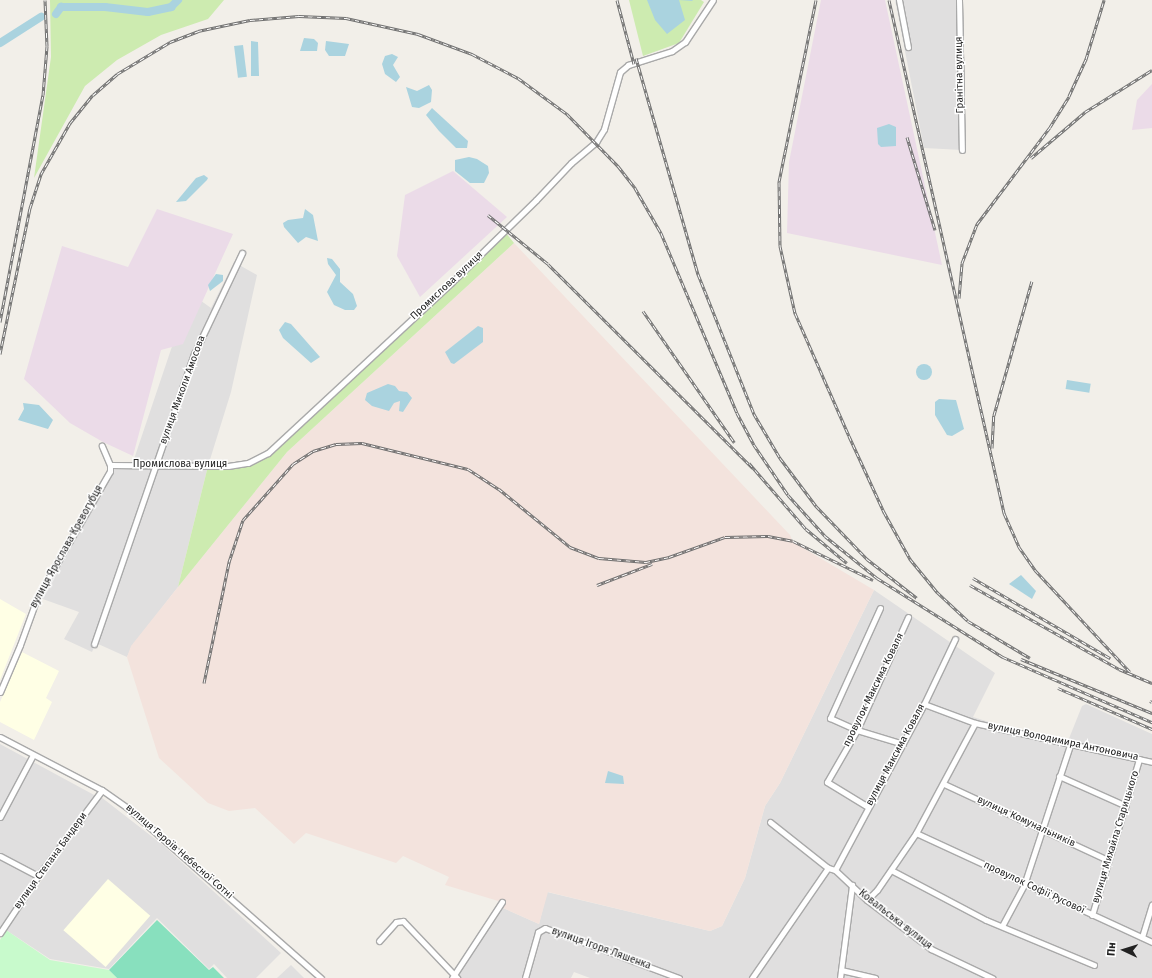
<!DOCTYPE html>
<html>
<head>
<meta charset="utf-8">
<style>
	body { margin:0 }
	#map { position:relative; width:1152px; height:978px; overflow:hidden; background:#f2efe9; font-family:"Fira Sans",sans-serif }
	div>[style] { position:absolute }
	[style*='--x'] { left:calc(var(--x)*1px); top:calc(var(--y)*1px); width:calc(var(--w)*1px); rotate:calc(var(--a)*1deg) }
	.residential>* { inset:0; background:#e0dfdf }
	.industrial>* { inset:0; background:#ebdbe8 }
	.education>* { inset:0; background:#ffffe5; transform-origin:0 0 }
	.military>* { inset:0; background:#f3e3dd }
	.grass>* { inset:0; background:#cdebb0 }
	.park>* { inset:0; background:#c8facc }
	.pitch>* { inset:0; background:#88e0be }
	.water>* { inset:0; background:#aad3df; transform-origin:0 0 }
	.round { border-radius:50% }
	.river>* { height:8px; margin:-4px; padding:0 4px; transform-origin:4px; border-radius:4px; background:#aad3df }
	.roads { filter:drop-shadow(1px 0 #a9a9a9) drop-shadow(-1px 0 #a9a9a9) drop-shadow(0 1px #a9a9a9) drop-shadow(0 -1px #a9a9a9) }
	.minor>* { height:5px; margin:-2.5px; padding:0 2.5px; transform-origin:2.5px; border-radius:2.5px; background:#fff }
	.rail>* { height:3px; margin-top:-1.5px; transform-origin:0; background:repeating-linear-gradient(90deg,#fff 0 4.5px,#707070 0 9px); box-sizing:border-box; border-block:1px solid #707070 }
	span { translate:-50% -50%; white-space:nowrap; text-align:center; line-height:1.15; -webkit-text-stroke:3px #fff; paint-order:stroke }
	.street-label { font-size:10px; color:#222 }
	.north { position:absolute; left:1104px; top:930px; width:40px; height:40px; -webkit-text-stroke:3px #fff; paint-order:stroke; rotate:274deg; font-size:11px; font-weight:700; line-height:16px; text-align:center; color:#222 }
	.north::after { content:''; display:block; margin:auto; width:14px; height:18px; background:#222; clip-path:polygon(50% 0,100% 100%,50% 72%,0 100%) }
</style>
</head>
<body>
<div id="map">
	<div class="residential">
		<div style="clip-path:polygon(895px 0,959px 0,962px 150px,924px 148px)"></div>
		<div style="clip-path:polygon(234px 262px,257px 275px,231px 392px,208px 466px,178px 587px,132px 646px,127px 657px,96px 643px,92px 652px,64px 639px,79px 612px,40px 598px,115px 467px,132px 465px,190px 293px,211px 308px)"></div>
		<div style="clip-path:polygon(874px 590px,995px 673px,973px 717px,1066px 746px,1082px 706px,1086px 704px,1152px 734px,1152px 978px,590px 978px,574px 972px,571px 978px,456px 978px,503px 908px,539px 924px,547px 892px,710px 931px,722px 926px,745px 878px,765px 806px,780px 783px)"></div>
		<div style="clip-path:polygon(0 744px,96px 796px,34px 876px,0 928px)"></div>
		<div style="clip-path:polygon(101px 797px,164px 846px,281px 953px,256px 978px,227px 978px,214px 964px,209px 969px,157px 918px,109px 969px,50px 959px,6px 930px)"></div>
		<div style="clip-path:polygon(291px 965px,304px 978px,277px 978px)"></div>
	</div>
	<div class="industrial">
		<div style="clip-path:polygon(821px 0,885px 0,942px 265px,787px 233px,789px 162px)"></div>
		<div style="clip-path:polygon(1152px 84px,1152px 128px,1132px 130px,1137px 100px)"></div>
		<div style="clip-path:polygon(453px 171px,507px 217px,420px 297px,397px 256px,405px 195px)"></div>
		<div style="clip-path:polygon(157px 209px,233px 234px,183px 344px,161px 350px,133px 456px,103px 442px,70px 423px,24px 379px,62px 246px,128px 267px)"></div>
	</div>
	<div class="education">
		<div style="clip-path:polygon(0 599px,26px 614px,0 680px)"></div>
		<div style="clip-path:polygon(22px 652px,59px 671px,46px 698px,52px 702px,34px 740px,0 722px,0 702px)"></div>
		<div style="left:108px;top:879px;width:56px;height:68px;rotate:41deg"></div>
	</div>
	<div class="military">
		<div style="clip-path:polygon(514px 243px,790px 535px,793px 542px,874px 590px,780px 783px,765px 806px,745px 878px,722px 926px,710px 931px,548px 892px,539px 924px,503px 908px,505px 903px,445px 885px,449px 877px,403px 856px,396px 863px,306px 833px,294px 844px,255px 808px,229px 811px,208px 803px,159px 758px,127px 657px,131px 646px,178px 587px,287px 452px)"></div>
	</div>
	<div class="grass">
		<div style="clip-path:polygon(50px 0,224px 0,208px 19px,161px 35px,117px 60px,85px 86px,34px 178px,51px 57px)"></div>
		<div style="clip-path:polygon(629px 0,701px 0,704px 2px,679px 43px,643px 56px)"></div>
		<div style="clip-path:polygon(506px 233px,514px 243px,287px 452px,178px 587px,208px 466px,228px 466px,260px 459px)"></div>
	</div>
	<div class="park">
		<div style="clip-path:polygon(6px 930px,50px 960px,109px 970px,117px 978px,0 978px,0 940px)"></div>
	</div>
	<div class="pitch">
		<div style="clip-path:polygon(157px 920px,209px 970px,213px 967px,224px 978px,117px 978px,109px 970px)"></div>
	</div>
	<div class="water">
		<div style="clip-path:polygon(647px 0,692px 0,693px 1px,679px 0,685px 20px,667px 34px,655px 20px)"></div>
		<div style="clip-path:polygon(304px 38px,314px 39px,318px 43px,317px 51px,300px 51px)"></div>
		<div style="clip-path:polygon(251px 41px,258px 42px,259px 76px,251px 76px)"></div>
		<div style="clip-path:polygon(326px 41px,349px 44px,345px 56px,329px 56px,325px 50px)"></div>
		<div style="left:243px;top:45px;width:32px;height:9px;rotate:83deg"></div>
		<div style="clip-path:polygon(392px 54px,398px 57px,393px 65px,400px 77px,396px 82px,385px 74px,382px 64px,385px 56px)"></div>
		<div style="clip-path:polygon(429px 85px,432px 90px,431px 102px,419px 108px,412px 107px,406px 87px,417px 91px)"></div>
		<div style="clip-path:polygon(432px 108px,468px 141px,467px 148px,456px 148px,439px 131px,426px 115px)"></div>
		<div style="clip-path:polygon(889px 124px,896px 127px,896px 146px,881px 147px,878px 144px,877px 128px)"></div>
		<div style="clip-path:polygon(469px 157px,477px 159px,488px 166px,489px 173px,484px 183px,470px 183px,455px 171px,455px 160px)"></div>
		<div style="clip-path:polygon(204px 175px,208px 178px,207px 180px,186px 201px,176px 202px,196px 178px)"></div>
		<div style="clip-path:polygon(305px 209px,313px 215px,318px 241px,306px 237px,298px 243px,284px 227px,283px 223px,288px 220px,303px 218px)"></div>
		<div style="clip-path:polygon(327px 258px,332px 259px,340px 269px,340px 282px,353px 294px,357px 306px,354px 310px,345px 310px,334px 305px,327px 292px,336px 275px,328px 264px)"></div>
		<div style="clip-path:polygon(216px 274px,223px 275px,223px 281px,210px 291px,208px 285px)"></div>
		<div style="clip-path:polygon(285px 322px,291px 324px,320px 357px,311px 363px,283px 338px,279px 330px)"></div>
		<div style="clip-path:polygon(478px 326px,483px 328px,483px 342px,454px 364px,451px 363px,445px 352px)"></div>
		<div class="round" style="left:916px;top:364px;width:16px;height:16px"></div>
		<div style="left:1067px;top:380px;width:24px;height:9px;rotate:9deg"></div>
		<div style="clip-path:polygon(388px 384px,395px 386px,399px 391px,407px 392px,412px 398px,403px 412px,399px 411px,400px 401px,394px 403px,389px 411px,372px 406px,365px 400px,367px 393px)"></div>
		<div style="clip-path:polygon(939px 399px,956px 400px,964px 429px,952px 436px,947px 435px,935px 415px,935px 402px)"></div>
		<div style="clip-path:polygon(23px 403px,39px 405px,53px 420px,48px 429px,18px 420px,24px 409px)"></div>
		<div style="clip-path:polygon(1021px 575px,1036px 591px,1032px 599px,1009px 584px)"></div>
		<div style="clip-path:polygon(608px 771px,623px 776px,624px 784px,605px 783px)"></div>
	</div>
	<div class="river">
		<div style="--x:56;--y:14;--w:9;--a:-54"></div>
		<div style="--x:61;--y:7;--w:44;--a:0"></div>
		<div style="--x:105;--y:7;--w:43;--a:6.6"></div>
		<div style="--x:148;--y:12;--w:24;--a:-12"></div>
		<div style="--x:171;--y:7;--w:10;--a:-45"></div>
		<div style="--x:0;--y:43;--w:49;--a:-32.4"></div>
	</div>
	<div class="roads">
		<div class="minor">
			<div style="--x:899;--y:0;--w:48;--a:79.2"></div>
			<div style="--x:959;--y:0;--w:150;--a:88.9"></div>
			<div style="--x:110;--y:465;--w:118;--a:0.5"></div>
			<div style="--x:228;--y:466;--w:20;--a:-9"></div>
			<div style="--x:248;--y:463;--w:22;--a:-27"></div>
			<div style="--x:268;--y:453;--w:250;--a:-42.9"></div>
			<div style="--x:451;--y:283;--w:119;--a:-44.3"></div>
			<div style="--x:536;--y:200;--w:51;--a:-46.6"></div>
			<div style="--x:571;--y:163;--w:33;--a:-40"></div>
			<div style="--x:596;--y:142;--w:15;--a:-58"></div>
			<div style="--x:604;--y:129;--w:59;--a:-74.3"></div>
			<div style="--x:620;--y:72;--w:11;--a:-41"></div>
			<div style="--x:628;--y:65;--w:46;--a:-17.7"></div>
			<div style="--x:672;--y:51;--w:16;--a:-35"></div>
			<div style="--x:685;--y:42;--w:50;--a:-56.3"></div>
			<div style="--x:880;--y:608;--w:121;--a:114.4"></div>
			<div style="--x:830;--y:718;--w:30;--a:24"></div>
			<div style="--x:857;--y:730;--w:48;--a:16.9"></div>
			<div style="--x:94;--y:644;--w:307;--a:-71"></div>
			<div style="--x:194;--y:354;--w:112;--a:-64.6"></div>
			<div style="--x:0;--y:692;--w:51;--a:-66.9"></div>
			<div style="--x:20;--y:645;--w:50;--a:-70.1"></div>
			<div style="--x:37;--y:598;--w:146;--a:-60.1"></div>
			<div style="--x:110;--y:471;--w:6;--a:-90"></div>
			<div style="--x:110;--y:465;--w:21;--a:-113"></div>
			<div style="--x:924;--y:704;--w:54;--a:20.4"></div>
			<div style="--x:975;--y:723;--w:181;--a:12.4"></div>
			<div style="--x:0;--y:737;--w:115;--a:27.5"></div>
			<div style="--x:102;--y:790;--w:33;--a:35"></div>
			<div style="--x:129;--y:809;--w:256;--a:41.4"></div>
			<div style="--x:1059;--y:776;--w:73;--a:24.1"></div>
			<div style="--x:944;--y:784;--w:181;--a:24.9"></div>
			<div style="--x:868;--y:807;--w:48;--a:-148.6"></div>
			<div style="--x:827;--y:782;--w:60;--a:-60"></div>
			<div style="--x:857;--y:730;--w:124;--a:-65.7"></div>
			<div style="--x:0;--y:817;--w:70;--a:-62"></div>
			<div style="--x:770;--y:822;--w:74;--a:38.4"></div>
			<div style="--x:828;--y:868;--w:7;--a:16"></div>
			<div style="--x:835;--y:870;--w:44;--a:43.2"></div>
			<div style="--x:867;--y:900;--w:81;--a:37.4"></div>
			<div style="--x:931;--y:949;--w:68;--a:25.4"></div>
			<div style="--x:916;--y:833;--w:260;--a:24.8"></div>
			<div style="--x:0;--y:856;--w:43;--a:27.8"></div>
			<div style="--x:835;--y:870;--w:188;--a:-61.8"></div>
			<div style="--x:924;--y:704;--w:72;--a:-64.5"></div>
			<div style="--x:891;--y:870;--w:107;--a:27.8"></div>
			<div style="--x:986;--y:920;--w:117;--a:22.6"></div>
			<div style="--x:867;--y:900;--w:14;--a:-45"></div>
			<div style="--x:877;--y:890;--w:69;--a:-55.6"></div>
			<div style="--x:916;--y:833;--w:125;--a:-61.8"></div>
			<div style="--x:1092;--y:915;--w:163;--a:-73.2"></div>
			<div style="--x:1002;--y:926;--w:47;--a:-61.8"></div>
			<div style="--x:1024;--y:885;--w:147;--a:-71.8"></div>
			<div style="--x:0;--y:933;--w:69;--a:-56.3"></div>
			<div style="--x:38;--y:876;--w:107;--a:-53.3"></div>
			<div style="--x:1142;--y:937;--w:34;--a:-73"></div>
			<div style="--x:379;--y:941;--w:25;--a:-48"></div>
			<div style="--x:396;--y:922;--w:7;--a:-8"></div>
			<div style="--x:403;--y:921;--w:79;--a:46.5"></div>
			<div style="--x:841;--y:970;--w:35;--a:13"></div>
			<div style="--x:452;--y:978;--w:91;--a:-56.7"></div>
			<div style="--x:525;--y:978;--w:48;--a:-74.2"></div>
			<div style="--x:538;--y:932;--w:8;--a:-30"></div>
			<div style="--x:545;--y:928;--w:143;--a:20.5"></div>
			<div style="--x:752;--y:978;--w:134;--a:-55.4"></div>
			<div style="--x:840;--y:978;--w:94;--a:-82.6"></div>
		</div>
	</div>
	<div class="rail">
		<div style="--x:617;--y:0;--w:66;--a:75.1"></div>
		<div style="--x:816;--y:0;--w:186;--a:101.5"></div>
		<div style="--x:779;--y:182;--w:64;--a:89.1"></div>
		<div style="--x:780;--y:246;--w:69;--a:77.4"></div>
		<div style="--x:795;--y:313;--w:134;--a:66.3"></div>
		<div style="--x:849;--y:436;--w:84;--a:65.3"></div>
		<div style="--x:884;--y:512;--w:54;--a:61"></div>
		<div style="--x:910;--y:559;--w:43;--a:50.7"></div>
		<div style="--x:937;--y:592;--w:42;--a:43.1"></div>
		<div style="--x:968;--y:621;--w:72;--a:30.8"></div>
		<div style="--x:889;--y:0;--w:526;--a:77.36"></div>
		<div style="--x:1004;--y:513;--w:37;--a:66"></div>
		<div style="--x:1019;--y:547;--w:28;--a:55"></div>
		<div style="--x:1035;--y:570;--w:139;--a:47"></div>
		<div style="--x:636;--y:58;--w:225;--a:74"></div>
		<div style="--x:698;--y:274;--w:151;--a:68.2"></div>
		<div style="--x:754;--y:414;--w:51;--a:59.4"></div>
		<div style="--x:780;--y:458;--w:60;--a:53.1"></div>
		<div style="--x:816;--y:506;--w:74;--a:46.1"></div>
		<div style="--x:867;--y:559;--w:63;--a:38"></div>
		<div style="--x:907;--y:137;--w:97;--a:73.2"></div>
		<div style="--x:1031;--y:158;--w:71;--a:-40.4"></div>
		<div style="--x:1085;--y:112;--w:79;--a:-32.1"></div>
		<div style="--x:488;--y:215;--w:77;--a:39.2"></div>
		<div style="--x:548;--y:264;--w:289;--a:44.9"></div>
		<div style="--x:959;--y:298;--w:35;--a:-85"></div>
		<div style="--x:962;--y:263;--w:42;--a:-69"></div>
		<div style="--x:977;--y:224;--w:121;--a:-53"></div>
		<div style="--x:1050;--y:127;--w:36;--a:-58"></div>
		<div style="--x:1069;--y:96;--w:41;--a:-65.3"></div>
		<div style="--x:1086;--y:59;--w:62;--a:-73"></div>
		<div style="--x:643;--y:311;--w:160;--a:55.2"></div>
		<div style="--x:0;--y:322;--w:231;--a:-79.3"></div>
		<div style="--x:43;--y:95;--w:49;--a:-85.3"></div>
		<div style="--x:47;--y:46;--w:46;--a:-92.5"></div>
		<div style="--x:0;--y:354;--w:149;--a:-78.4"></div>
		<div style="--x:30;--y:208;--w:36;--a:-72"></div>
		<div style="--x:41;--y:174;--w:59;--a:-60.4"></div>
		<div style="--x:70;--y:123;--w:36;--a:-51"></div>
		<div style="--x:93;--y:95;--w:32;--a:-41"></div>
		<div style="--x:117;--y:74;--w:62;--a:-31.1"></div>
		<div style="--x:170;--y:42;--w:30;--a:-21"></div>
		<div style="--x:198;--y:31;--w:53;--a:-11.9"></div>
		<div style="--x:250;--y:20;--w:49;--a:-4.7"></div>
		<div style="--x:299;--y:16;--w:47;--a:2.4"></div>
		<div style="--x:346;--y:18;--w:74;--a:12.5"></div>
		<div style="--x:418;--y:34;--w:58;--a:20.3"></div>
		<div style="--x:472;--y:54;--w:52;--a:27.6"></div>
		<div style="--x:518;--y:78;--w:61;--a:36.3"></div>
		<div style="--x:567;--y:114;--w:73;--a:45.6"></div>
		<div style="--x:618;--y:166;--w:28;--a:52"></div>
		<div style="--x:635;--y:188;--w:52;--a:60"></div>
		<div style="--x:661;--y:233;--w:195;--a:67.1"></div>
		<div style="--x:737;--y:413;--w:36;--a:62"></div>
		<div style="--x:754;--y:445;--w:60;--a:55.8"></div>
		<div style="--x:788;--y:495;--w:55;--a:47.9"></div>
		<div style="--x:825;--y:536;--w:67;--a:38.9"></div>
		<div style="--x:877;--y:578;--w:149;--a:32.1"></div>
		<div style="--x:1003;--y:657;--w:163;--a:23.6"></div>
		<div style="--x:992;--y:448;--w:33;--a:-87"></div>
		<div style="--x:994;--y:415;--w:139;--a:-74.2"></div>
		<div style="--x:749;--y:463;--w:87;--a:49.2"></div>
		<div style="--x:806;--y:529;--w:53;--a:39.7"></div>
		<div style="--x:973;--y:578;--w:159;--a:30.3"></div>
		<div style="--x:597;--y:585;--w:59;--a:-20.9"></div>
		<div style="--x:970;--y:585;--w:171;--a:29.4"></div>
		<div style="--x:1119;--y:669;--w:36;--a:23"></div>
		<div style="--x:1021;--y:659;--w:142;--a:22.4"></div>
		<div style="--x:204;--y:683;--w:124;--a:-78.3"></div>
		<div style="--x:229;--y:562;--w:44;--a:-71.6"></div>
		<div style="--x:243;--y:520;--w:75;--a:-48.2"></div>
		<div style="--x:293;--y:464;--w:24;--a:-33"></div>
		<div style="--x:313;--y:451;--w:24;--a:-17"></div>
		<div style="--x:336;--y:444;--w:26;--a:-2"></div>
		<div style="--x:362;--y:443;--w:109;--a:13.8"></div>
		<div style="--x:468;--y:469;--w:37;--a:33"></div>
		<div style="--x:499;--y:489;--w:92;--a:39.2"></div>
		<div style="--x:570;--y:547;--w:31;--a:21"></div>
		<div style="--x:599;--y:558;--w:47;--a:4.9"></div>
		<div style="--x:646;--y:562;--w:24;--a:-12"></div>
		<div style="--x:669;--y:557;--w:59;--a:-19.7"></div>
		<div style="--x:725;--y:537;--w:43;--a:-1.3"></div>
		<div style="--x:768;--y:536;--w:25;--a:11"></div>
		<div style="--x:793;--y:541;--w:89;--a:26"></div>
		<div style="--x:1058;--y:688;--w:103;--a:23.6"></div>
		<div style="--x:1150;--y:701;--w:2;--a:27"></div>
	</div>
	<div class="street-label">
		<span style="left:960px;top:75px;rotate:-91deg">Гранітна вулиця</span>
		<span style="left:447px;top:286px;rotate:-43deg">Промислова вулиця</span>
		<span style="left:183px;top:390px;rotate:-70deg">вулиця Миколи Амосова</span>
		<span style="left:180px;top:465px">Промислова вулиця</span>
		<span style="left:67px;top:547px;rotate:-61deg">вулиця Ярослава Кревогубця</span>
		<span style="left:874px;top:690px;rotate:-64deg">провулок Максима Коваля</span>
		<span style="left:1063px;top:742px;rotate:12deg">вулиця Володимира Антоновича</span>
		<span style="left:896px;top:755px;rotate:-62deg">вулиця Максима Коваля</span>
		<span style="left:1026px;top:822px;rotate:25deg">вулиця Комунальників</span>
		<span style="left:1116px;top:837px;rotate:-73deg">вулиця Михайла Старицького</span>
		<span style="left:179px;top:852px;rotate:41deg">вулиця Героїв Небесної Сотні</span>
		<span style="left:51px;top:861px;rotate:-54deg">вулиця Степана Бандери</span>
		<span style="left:1034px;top:888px;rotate:25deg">провулок Софії Русової</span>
		<span style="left:895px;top:920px;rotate:38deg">Ковальська вулиця</span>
		<span style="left:601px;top:949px;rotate:20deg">вулиця Ігоря Ляшенка</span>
	</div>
	<div class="north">Пн</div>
</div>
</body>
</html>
